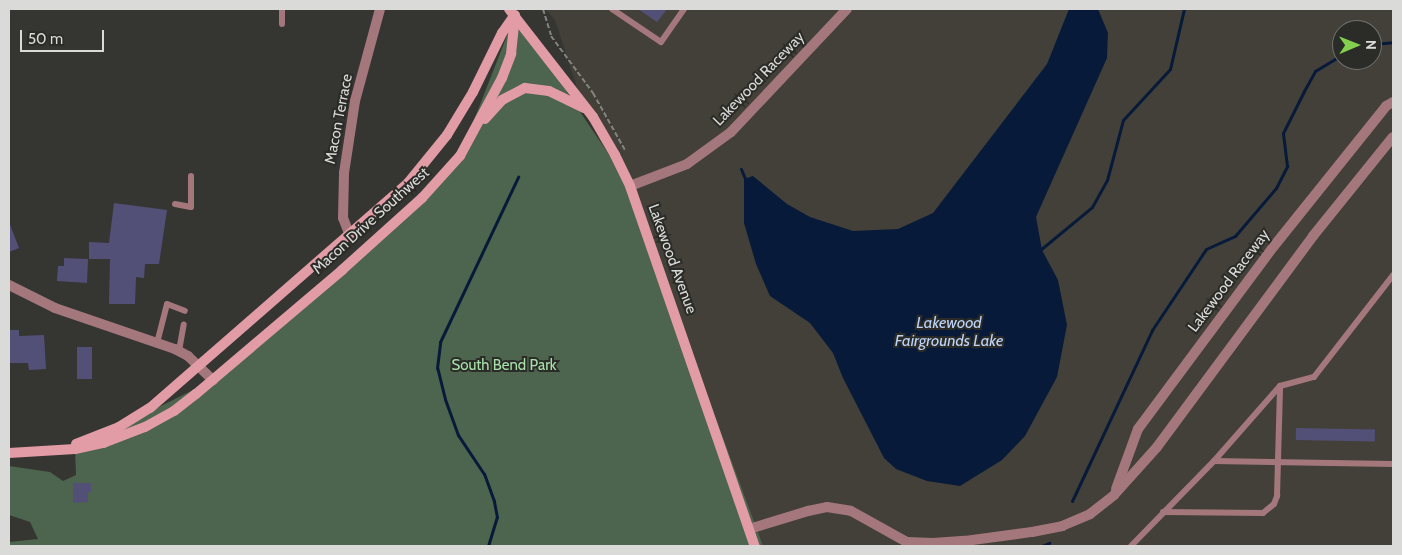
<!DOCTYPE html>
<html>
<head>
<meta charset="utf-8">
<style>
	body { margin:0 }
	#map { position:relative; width:1402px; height:555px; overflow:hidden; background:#353532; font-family:Cabin,sans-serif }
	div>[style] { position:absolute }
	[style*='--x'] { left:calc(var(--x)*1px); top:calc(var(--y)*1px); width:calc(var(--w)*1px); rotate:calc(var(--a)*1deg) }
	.built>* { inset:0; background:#424038 }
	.green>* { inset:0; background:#4d644e }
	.water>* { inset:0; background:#081a3a }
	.stream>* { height:3px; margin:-1.5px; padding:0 1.5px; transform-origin:1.5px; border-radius:1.5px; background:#081a3a }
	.building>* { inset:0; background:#535078; transform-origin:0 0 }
	.path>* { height:2px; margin-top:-1px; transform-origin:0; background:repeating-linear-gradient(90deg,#838380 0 5px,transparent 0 7.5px) }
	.lane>* { height:6px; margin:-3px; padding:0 3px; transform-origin:3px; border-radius:3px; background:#a4777d }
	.street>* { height:10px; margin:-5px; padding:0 5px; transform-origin:5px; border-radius:5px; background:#a4777d }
	.secondary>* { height:10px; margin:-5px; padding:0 5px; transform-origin:5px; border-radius:5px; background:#e29ca6 }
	span { translate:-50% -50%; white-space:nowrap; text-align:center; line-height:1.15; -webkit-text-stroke:4px #2b2b28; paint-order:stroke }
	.street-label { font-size:15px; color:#dadad8 }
	.park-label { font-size:15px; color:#a7e1aa }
	.water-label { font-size:16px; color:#bdd4f9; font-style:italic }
	.frame { position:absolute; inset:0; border:10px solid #dadad8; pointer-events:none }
	.north { position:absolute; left:1332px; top:20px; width:50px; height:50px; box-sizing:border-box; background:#2b2b28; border:1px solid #71716e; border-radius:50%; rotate:89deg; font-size:14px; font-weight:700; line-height:20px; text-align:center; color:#dadad8 }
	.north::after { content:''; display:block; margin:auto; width:18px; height:22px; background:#83d04e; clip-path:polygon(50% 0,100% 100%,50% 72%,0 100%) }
	.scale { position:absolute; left:20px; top:30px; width:84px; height:22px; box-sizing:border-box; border:2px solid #dadad8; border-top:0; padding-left:6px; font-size:15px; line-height:18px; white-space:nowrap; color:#dadad8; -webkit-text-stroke:4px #2b2b28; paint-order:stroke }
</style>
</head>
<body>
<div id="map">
	<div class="built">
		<div style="clip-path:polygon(evenodd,545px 9px,1393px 9px,1393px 546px,748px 546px,649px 280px,596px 130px,585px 112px,555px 20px,545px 9px,1342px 30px,1372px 30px,1372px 60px,1342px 60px,1342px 30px)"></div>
	</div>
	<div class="green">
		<div style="clip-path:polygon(515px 15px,630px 186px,763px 546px,9px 546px,9px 542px,38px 539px,30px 522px,9px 515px,9px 466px,50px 472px,63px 481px,76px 475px,75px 449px,213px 380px,422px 198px,460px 156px)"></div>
	</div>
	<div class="water">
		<div style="clip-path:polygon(1069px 9px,1098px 9px,1108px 33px,1107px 58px,1036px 217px,1042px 250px,1058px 280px,1067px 325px,1057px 377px,1025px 436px,1002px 460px,960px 486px,927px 481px,896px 469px,884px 458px,843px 378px,833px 353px,810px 323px,770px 296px,756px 264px,744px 223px,744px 179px,753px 176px,787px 204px,810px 217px,853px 231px,898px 229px,933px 213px,1047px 64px)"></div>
	</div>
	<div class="stream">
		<div style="--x:1372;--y:44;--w:21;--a:-5"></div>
		<div style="--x:741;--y:169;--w:13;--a:67"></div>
		<div style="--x:1040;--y:250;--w:67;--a:-39.6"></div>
		<div style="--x:1092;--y:207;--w:31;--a:-61"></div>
		<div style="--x:1107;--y:180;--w:62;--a:-75.1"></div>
		<div style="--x:1123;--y:120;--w:69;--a:-47.3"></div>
		<div style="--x:1170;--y:69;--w:62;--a:-76.9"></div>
		<div style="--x:1072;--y:501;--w:189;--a:-64.9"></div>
		<div style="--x:1152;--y:330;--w:97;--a:-56.3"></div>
		<div style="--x:1206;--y:249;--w:32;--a:-24"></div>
		<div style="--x:1235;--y:236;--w:63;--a:-49.5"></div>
		<div style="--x:1276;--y:188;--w:25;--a:-63"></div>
		<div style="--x:1287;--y:166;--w:33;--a:-97"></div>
		<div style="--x:1283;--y:133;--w:47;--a:-63.4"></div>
		<div style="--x:1304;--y:91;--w:23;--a:-61"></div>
		<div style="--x:1315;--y:71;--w:31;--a:-31"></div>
		<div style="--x:488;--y:546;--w:30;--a:-73"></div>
		<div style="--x:497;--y:517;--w:16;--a:-101"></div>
		<div style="--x:494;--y:501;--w:29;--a:-110"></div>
		<div style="--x:484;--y:474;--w:47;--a:-123.7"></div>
		<div style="--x:458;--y:435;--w:38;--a:-110"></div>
		<div style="--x:445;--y:399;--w:32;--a:-104"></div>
		<div style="--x:437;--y:368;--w:26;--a:-83"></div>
		<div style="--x:440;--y:342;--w:183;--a:-64.7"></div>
		<div style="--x:1042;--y:546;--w:8;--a:-23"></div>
	</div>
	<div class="building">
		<div style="clip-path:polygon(638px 9px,667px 9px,657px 22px)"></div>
		<div style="clip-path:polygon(114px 203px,167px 210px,159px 264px,145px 264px,144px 278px,136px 277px,135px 304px,109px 304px,110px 259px,89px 259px,89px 242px,109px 243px)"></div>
		<div style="clip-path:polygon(9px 222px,19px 248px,9px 252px)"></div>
		<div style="clip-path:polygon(64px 258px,88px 259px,87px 283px,57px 281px,58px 266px,64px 266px)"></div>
		<div style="clip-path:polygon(9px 330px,19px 330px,19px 336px,44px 335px,46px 369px,29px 370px,28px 363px,9px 363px)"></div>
		<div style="left:77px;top:347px;width:15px;height:32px"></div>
		<div style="left:1296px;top:428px;width:79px;height:12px;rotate:1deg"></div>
		<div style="clip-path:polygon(73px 483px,91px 483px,91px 492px,88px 492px,88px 502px,73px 503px)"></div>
	</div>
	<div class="path">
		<div style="--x:543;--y:9;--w:28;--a:73"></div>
		<div style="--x:551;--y:36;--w:71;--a:53.6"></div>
		<div style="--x:593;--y:93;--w:65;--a:60.7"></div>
	</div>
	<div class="lane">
		<div style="--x:612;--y:9;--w:59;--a:34"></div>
		<div style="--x:661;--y:42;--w:40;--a:-55.1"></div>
		<div style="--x:282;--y:24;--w:15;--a:-90"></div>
		<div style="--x:175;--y:204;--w:16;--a:11"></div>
		<div style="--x:191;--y:207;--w:31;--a:-90"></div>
		<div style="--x:157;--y:343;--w:40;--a:-75.6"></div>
		<div style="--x:167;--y:304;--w:19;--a:21"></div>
		<div style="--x:179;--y:351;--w:27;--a:-80"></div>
		<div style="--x:1214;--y:461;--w:179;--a:1"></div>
		<div style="--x:1163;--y:512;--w:100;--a:0.6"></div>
		<div style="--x:1263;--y:513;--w:14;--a:-39"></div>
		<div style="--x:1274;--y:504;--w:9;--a:-69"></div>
		<div style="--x:1277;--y:496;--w:110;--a:-88.4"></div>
		<div style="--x:1131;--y:546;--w:119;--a:-45.7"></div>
		<div style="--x:1214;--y:461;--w:100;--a:-48.7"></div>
		<div style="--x:1280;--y:386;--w:35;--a:-15"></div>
		<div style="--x:1314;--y:377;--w:129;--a:-52.2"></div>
	</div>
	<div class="street">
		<div style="--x:630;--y:186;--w:61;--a:-21.1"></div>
		<div style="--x:687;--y:164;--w:54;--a:-36"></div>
		<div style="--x:731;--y:132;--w:169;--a:-46.7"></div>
		<div style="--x:350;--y:236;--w:19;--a:-111"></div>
		<div style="--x:343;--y:218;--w:45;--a:-88.7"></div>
		<div style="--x:344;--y:173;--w:73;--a:-81.3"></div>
		<div style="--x:355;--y:101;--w:95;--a:-74.8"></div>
		<div style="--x:9;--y:285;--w:51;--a:26.6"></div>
		<div style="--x:55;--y:308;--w:127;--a:18.9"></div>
		<div style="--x:175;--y:349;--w:15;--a:28"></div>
		<div style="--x:188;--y:356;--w:35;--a:44"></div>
		<div style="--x:1116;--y:489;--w:64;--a:-69.9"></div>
		<div style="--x:1138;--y:429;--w:228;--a:-53.4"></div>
		<div style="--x:1274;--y:246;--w:179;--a:-51.3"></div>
		<div style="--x:1386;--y:106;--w:8;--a:-30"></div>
		<div style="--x:749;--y:529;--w:62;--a:-17"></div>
		<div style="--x:808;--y:511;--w:19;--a:-12"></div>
		<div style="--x:827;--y:507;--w:24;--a:9"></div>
		<div style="--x:851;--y:511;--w:64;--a:29"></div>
		<div style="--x:907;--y:542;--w:26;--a:2"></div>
		<div style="--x:933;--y:543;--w:32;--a:-4"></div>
		<div style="--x:965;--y:541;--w:68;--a:-7.7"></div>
		<div style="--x:1032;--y:532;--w:31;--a:-11"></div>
		<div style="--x:1062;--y:526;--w:30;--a:-23"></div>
		<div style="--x:1090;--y:514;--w:31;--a:-38"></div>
		<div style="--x:1114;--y:495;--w:64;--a:-48.1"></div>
		<div style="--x:1157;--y:447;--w:262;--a:-53.5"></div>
		<div style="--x:1313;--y:236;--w:127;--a:-51.1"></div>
	</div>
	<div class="secondary">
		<div style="--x:509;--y:9;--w:137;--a:52.1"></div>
		<div style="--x:593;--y:117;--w:44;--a:59.9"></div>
		<div style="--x:615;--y:155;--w:34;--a:64"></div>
		<div style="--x:630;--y:186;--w:381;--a:70.9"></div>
		<div style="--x:485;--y:119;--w:25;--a:-48"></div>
		<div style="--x:502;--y:100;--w:26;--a:-28"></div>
		<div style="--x:525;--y:88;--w:24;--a:7"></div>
		<div style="--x:549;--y:91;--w:39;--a:26"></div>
		<div style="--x:76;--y:444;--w:46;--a:-21.6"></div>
		<div style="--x:119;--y:427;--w:36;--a:-32"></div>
		<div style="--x:150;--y:408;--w:342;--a:-41.1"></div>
		<div style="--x:408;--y:183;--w:62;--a:-50.9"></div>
		<div style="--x:447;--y:135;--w:50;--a:-58.8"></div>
		<div style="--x:473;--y:92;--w:66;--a:-63.8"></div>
		<div style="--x:502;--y:33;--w:21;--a:-55"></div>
		<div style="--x:9;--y:453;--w:66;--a:-3.5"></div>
		<div style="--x:75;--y:449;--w:29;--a:-12"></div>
		<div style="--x:103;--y:443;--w:45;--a:-20.9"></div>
		<div style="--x:145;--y:427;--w:33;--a:-29"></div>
		<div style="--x:174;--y:411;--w:28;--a:-38"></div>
		<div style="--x:196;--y:394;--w:192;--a:-40.3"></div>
		<div style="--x:342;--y:270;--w:108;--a:-42"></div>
		<div style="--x:422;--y:198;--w:57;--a:-47.9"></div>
		<div style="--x:460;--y:156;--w:89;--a:-61.7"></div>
		<div style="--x:502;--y:78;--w:26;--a:-69"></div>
		<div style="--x:511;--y:54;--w:39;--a:-84"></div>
	</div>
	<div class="street-label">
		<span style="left:759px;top:79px;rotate:-46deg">Lakewood Raceway</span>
		<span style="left:339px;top:119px;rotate:-79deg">Macon Terrace</span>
		<span style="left:371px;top:221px;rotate:-42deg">Macon Drive Southwest</span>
		<span style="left:672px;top:259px;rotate:70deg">Lakewood Avenue</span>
		<span style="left:1229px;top:281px;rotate:-53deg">Lakewood Raceway</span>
	</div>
	<div class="park-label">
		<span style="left:504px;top:366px">South Bend Park</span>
	</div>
	<div class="water-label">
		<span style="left:949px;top:332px">Lakewood<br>Fairgrounds Lake</span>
	</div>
	<div class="frame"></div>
	<div class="north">N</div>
	<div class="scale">50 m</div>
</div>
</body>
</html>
